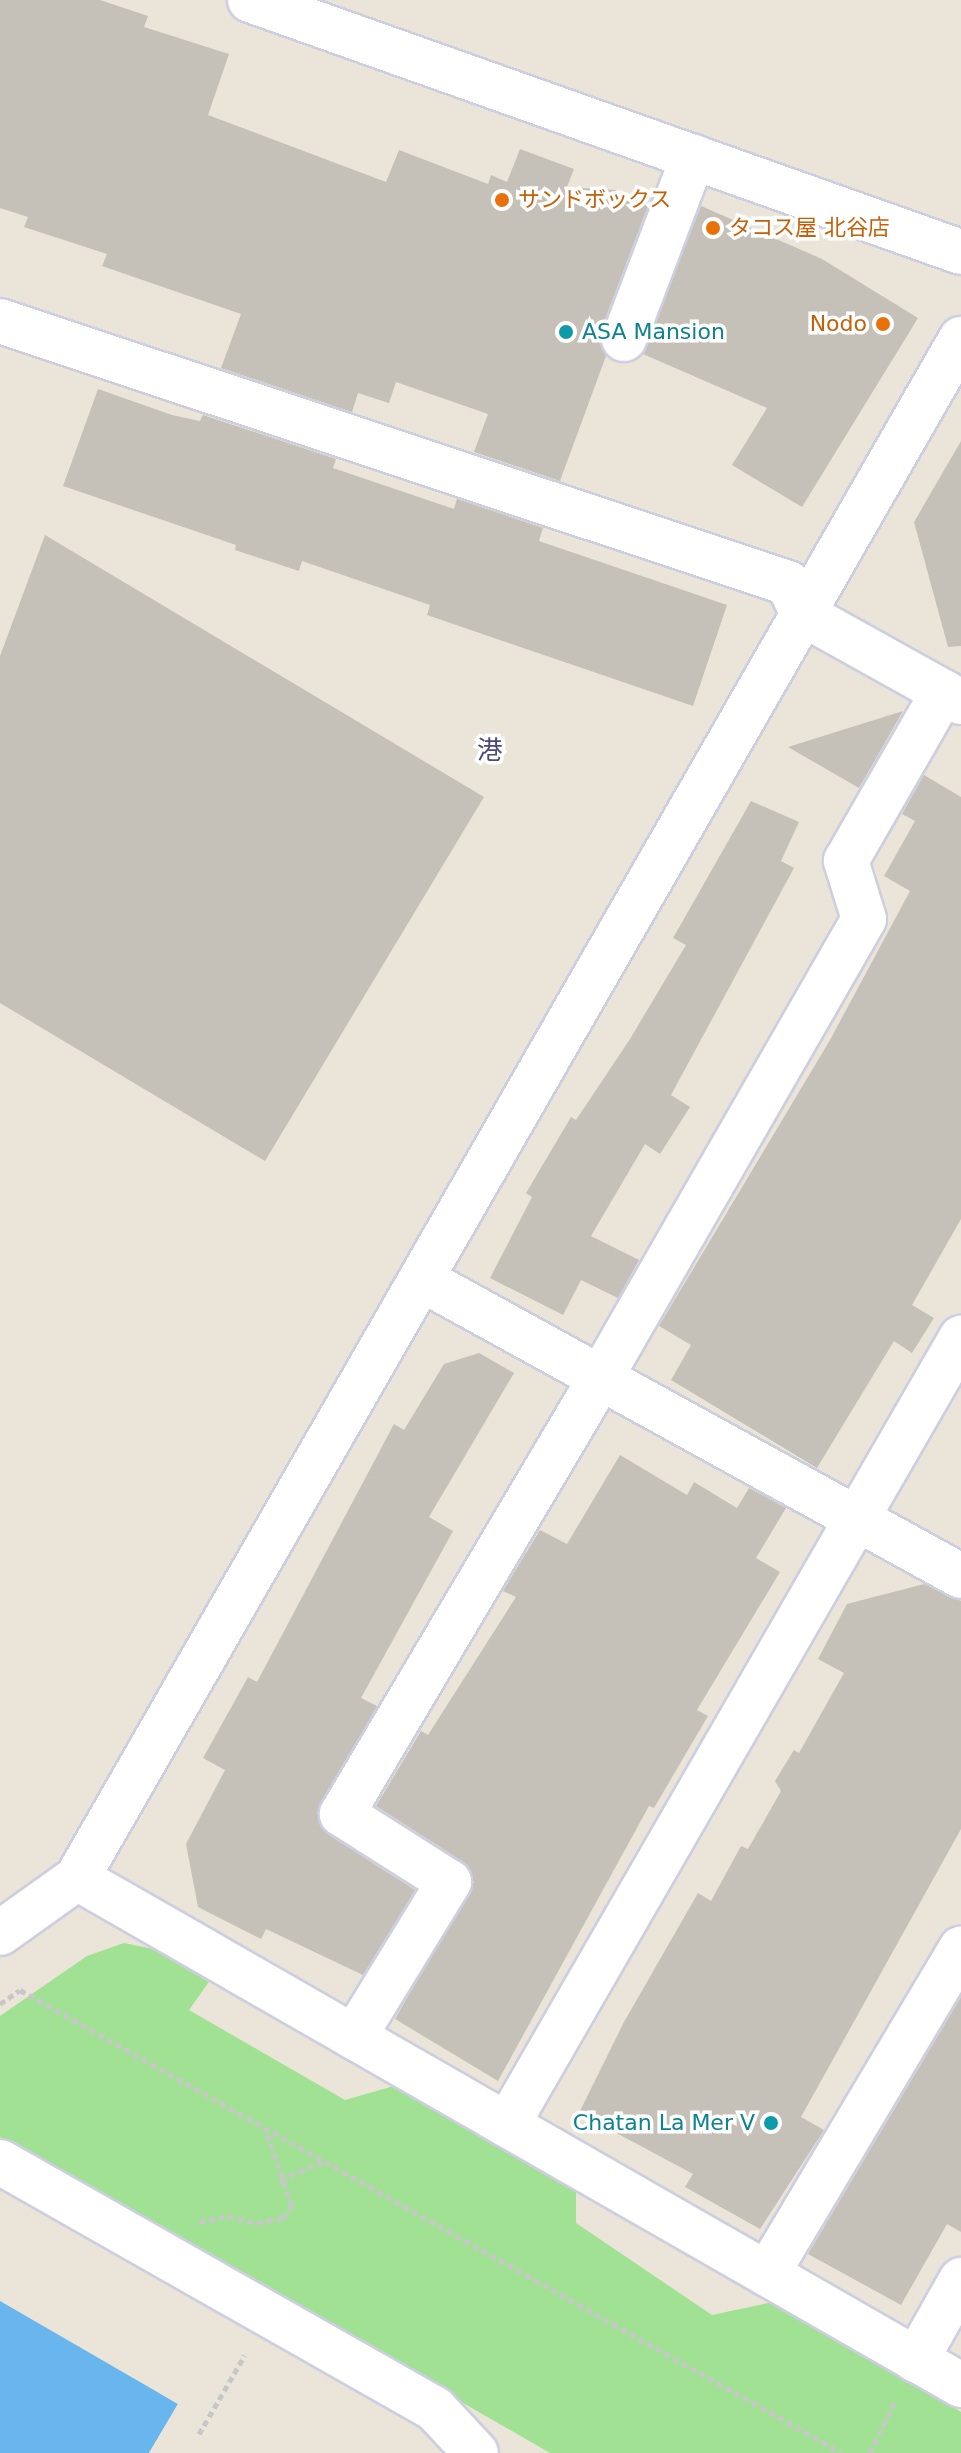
<!DOCTYPE html>
<html>
<head>
<meta charset="utf-8">
<style>
	body { margin:0 }
	#map { position:relative; width:961px; height:2453px; overflow:hidden; background:#eae5d8; font-family:"DejaVu Sans","Noto Sans JP",sans-serif }
	div>[style] { position:absolute }
	[style*='--x'] { left:calc(var(--x)*1px); top:calc(var(--y)*1px); width:calc(var(--w)*1px); rotate:calc(var(--a)*1deg) }
	.green>* { inset:0; background:#a1e193 }
	.water>* { inset:0; background:#69b5ed }
	.pier>* { inset:0; background:#eae5d8 }
	.building>* { inset:0; background:#c5c1b8 }
	.path>* { height:5px; margin-top:-2.5px; transform-origin:0; background:repeating-linear-gradient(90deg,#c7c7c7 0 6px,transparent 0 10px) }
	.roads { filter:drop-shadow(2px 0 #cdcee0) drop-shadow(-2px 0 #cdcee0) drop-shadow(0 2px #cdcee0) drop-shadow(0 -2px #cdcee0) }
	.minor>* { height:44px; margin:-22px; padding:0 22px; transform-origin:22px; border-radius:22px; background:#fff }
	.dots>* { width:22px; height:22px; translate:-50% -50%; box-sizing:border-box; border:4px solid #fff; border-radius:50% }
	span { translate:-50% -50%; white-space:nowrap; text-align:center; line-height:1.15; -webkit-text-stroke:7px #fff; paint-order:stroke }
	.food-label { font-size:22px; color:#c56008 }
	.left { translate:0 -50%; text-align:left }
	.right { translate:-100% -50%; text-align:right }
	.culture-label { font-size:22px; color:#0d838f }
	.quarter-label { font-size:26px; color:#484977 }
</style>
</head>
<body>
<div id="map">
	<div class="green">
		<div style="clip-path:polygon(124px 1943px,182px 1955px,216px 1972px,189px 2010px,345px 2100px,411px 2081px,576px 2184px,576px 2223px,712px 2315px,787px 2299px,961px 2412px,961px 2453px,550px 2453px,0 2137px,0 2016px,87px 1956px)"></div>
	</div>
	<div class="water">
		<div style="clip-path:polygon(0 2301px,178px 2404px,149px 2453px,0 2453px)"></div>
	</div>
	<div class="pier">
		<div style="clip-path:polygon(0 2297px,181px 2402px,154px 2453px,149px 2453px,178px 2404px)"></div>
	</div>
	<div class="building">
		<div style="clip-path:polygon(0 0,100px 0,148px 16px,144px 27px,229px 54px,208px 115px,386px 182px,399px 150px,488px 184px,491px 175px,507px 182px,520px 149px,574px 169px,567px 187px,616px 190px,648px 206px,601px 330px,606px 356px,560px 481px,474px 452px,488px 414px,396px 382px,389px 403px,358px 393px,352px 412px,221px 368px,241px 314px,102px 266px,107px 254px,24px 227px,28px 217px,0 208px)"></div>
		<div style="clip-path:polygon(701px 206px,822px 259px,918px 318px,802px 507px,732px 465px,767px 408px,643px 354px)"></div>
		<div style="clip-path:polygon(98px 389px,172px 415px,200px 421px,203px 415px,336px 459px,333px 468px,454px 509px,457px 499px,543px 528px,539px 541px,727px 605px,693px 706px,427px 615px,430px 605px,302px 561px,299px 571px,235px 550px,236px 545px,63px 486px)"></div>
		<div style="clip-path:polygon(961px 441px,961px 646px,948px 647px,914px 522px)"></div>
		<div style="clip-path:polygon(45px 535px,484px 797px,265px 1161px,0 1003px,0 656px)"></div>
		<div style="clip-path:polygon(903px 711px,859px 788px,788px 747px)"></div>
		<div style="clip-path:polygon(924px 775px,961px 797px,961px 1219px,912px 1305px,934px 1318px,912px 1353px,894px 1341px,817px 1468px,671px 1380px,691px 1345px,659px 1326px,830px 1040px,910px 891px,884px 876px,915px 821px,902px 814px)"></div>
		<div style="clip-path:polygon(751px 801px,799px 822px,781px 861px,794px 868px,671px 1095px,690px 1107px,660px 1154px,645px 1144px,591px 1236px,639px 1260px,618px 1298px,581px 1280px,563px 1315px,490px 1278px,532px 1197px,526px 1193px,571px 1117px,576px 1120px,630px 1039px,686px 945px,673px 938px)"></div>
		<div style="clip-path:polygon(479px 1353px,514px 1373px,429px 1517px,453px 1531px,361px 1698px,377px 1706px,317px 1813px,329px 1835px,415px 1890px,363px 1975px,266px 1929px,261px 1939px,198px 1907px,186px 1844px,225px 1770px,203px 1758px,248px 1677px,257px 1682px,394px 1424px,404px 1430px,444px 1364px)"></div>
		<div style="clip-path:polygon(620px 1455px,687px 1495px,694px 1482px,737px 1508px,749px 1488px,786px 1508px,756px 1558px,780px 1572px,697px 1710px,708px 1716px,654px 1808px,649px 1806px,498px 2081px,395px 2019px,474px 1882px,462px 1861px,376px 1806px,421px 1731px,428px 1735px,516px 1597px,503px 1591px,540px 1530px,567px 1544px)"></div>
		<div style="clip-path:polygon(924px 1584px,961px 1601px,961px 1829px,801px 2117px,824px 2130px,760px 2229px,685px 2187px,693px 2174px,579px 2113px,624px 2022px,698px 1893px,711px 1901px,741px 1846px,748px 1849px,781px 1791px,775px 1781px,794px 1750px,799px 1753px,844px 1673px,818px 1659px,847px 1604px)"></div>
		<div style="clip-path:polygon(961px 1997px,961px 2232px,947px 2224px,901px 2305px,808px 2254px)"></div>
	</div>
	<div class="path">
		<div style="--x:0;--y:2004;--w:24;--a:-35"></div>
		<div style="--x:20;--y:1990;--w:943;--a:29.39"></div>
		<div style="--x:280;--y:2180;--w:48;--a:-23.4"></div>
		<div style="--x:199;--y:2222;--w:30;--a:-12"></div>
		<div style="--x:228;--y:2216;--w:30;--a:14"></div>
		<div style="--x:257;--y:2223;--w:26;--a:-11"></div>
		<div style="--x:283;--y:2218;--w:15;--a:-53"></div>
		<div style="--x:292;--y:2206;--w:83;--a:-109.1"></div>
		<div style="--x:199;--y:2434;--w:91;--a:-59.8"></div>
		<div style="--x:870;--y:2453;--w:59;--a:-63.9"></div>
	</div>
	<div class="roads">
		<div class="minor">
			<div style="--x:250;--y:0;--w:754;--a:19.52"></div>
			<div style="--x:0;--y:321;--w:830;--a:18.39"></div>
			<div style="--x:788;--y:583;--w:34;--a:64"></div>
			<div style="--x:803;--y:614;--w:181;--a:29.1"></div>
			<div style="--x:624;--y:339;--w:195;--a:-69.2"></div>
			<div style="--x:421;--y:1279;--w:616;--a:28.81"></div>
			<div style="--x:77;--y:1878;--w:1019;--a:29.84"></div>
			<div style="--x:0;--y:1933;--w:95;--a:-35.5"></div>
			<div style="--x:77;--y:1878;--w:1775;--a:-60.13"></div>
			<div style="--x:354;--y:2037;--w:182;--a:-58.5"></div>
			<div style="--x:449;--y:1882;--w:127;--a:-147.6"></div>
			<div style="--x:342;--y:1814;--w:508;--a:-59.35"></div>
			<div style="--x:601;--y:1377;--w:528;--a:-60.13"></div>
			<div style="--x:864;--y:919;--w:61;--a:-107.2"></div>
			<div style="--x:846;--y:861;--w:195;--a:-60.1"></div>
			<div style="--x:507;--y:2125;--w:909;--a:-60.02"></div>
			<div style="--x:0;--y:2162;--w:500;--a:29.59"></div>
			<div style="--x:435;--y:2409;--w:60;--a:47"></div>
			<div style="--x:767;--y:2274;--w:379;--a:-59.2"></div>
			<div style="--x:916;--y:2360;--w:92;--a:-60.6"></div>
		</div>
	</div>
	<div class="dots">
		<div style="left:502px;top:200px;background:#e8710a"></div>
		<div style="left:713px;top:228px;background:#e8710a"></div>
		<div style="left:883px;top:324px;background:#e8710a"></div>
		<div style="left:566px;top:332px;background:#0f9aa8"></div>
		<div style="left:771px;top:2123px;background:#0f9aa8"></div>
	</div>
	<div class="food-label">
		<span class="left" style="left:518px;top:200px">サンドボックス</span>
		<span class="left" style="left:729px;top:228px">タコス屋 北谷店</span>
		<span class="right" style="left:867px;top:324px">Nodo</span>
	</div>
	<div class="culture-label">
		<span class="left" style="left:582px;top:332px">ASA Mansion</span>
		<span class="right" style="left:755px;top:2123px">Chatan La Mer V</span>
	</div>
	<div class="quarter-label">
		<span style="left:490px;top:751px">港</span>
	</div>
</div>
</body>
</html>
